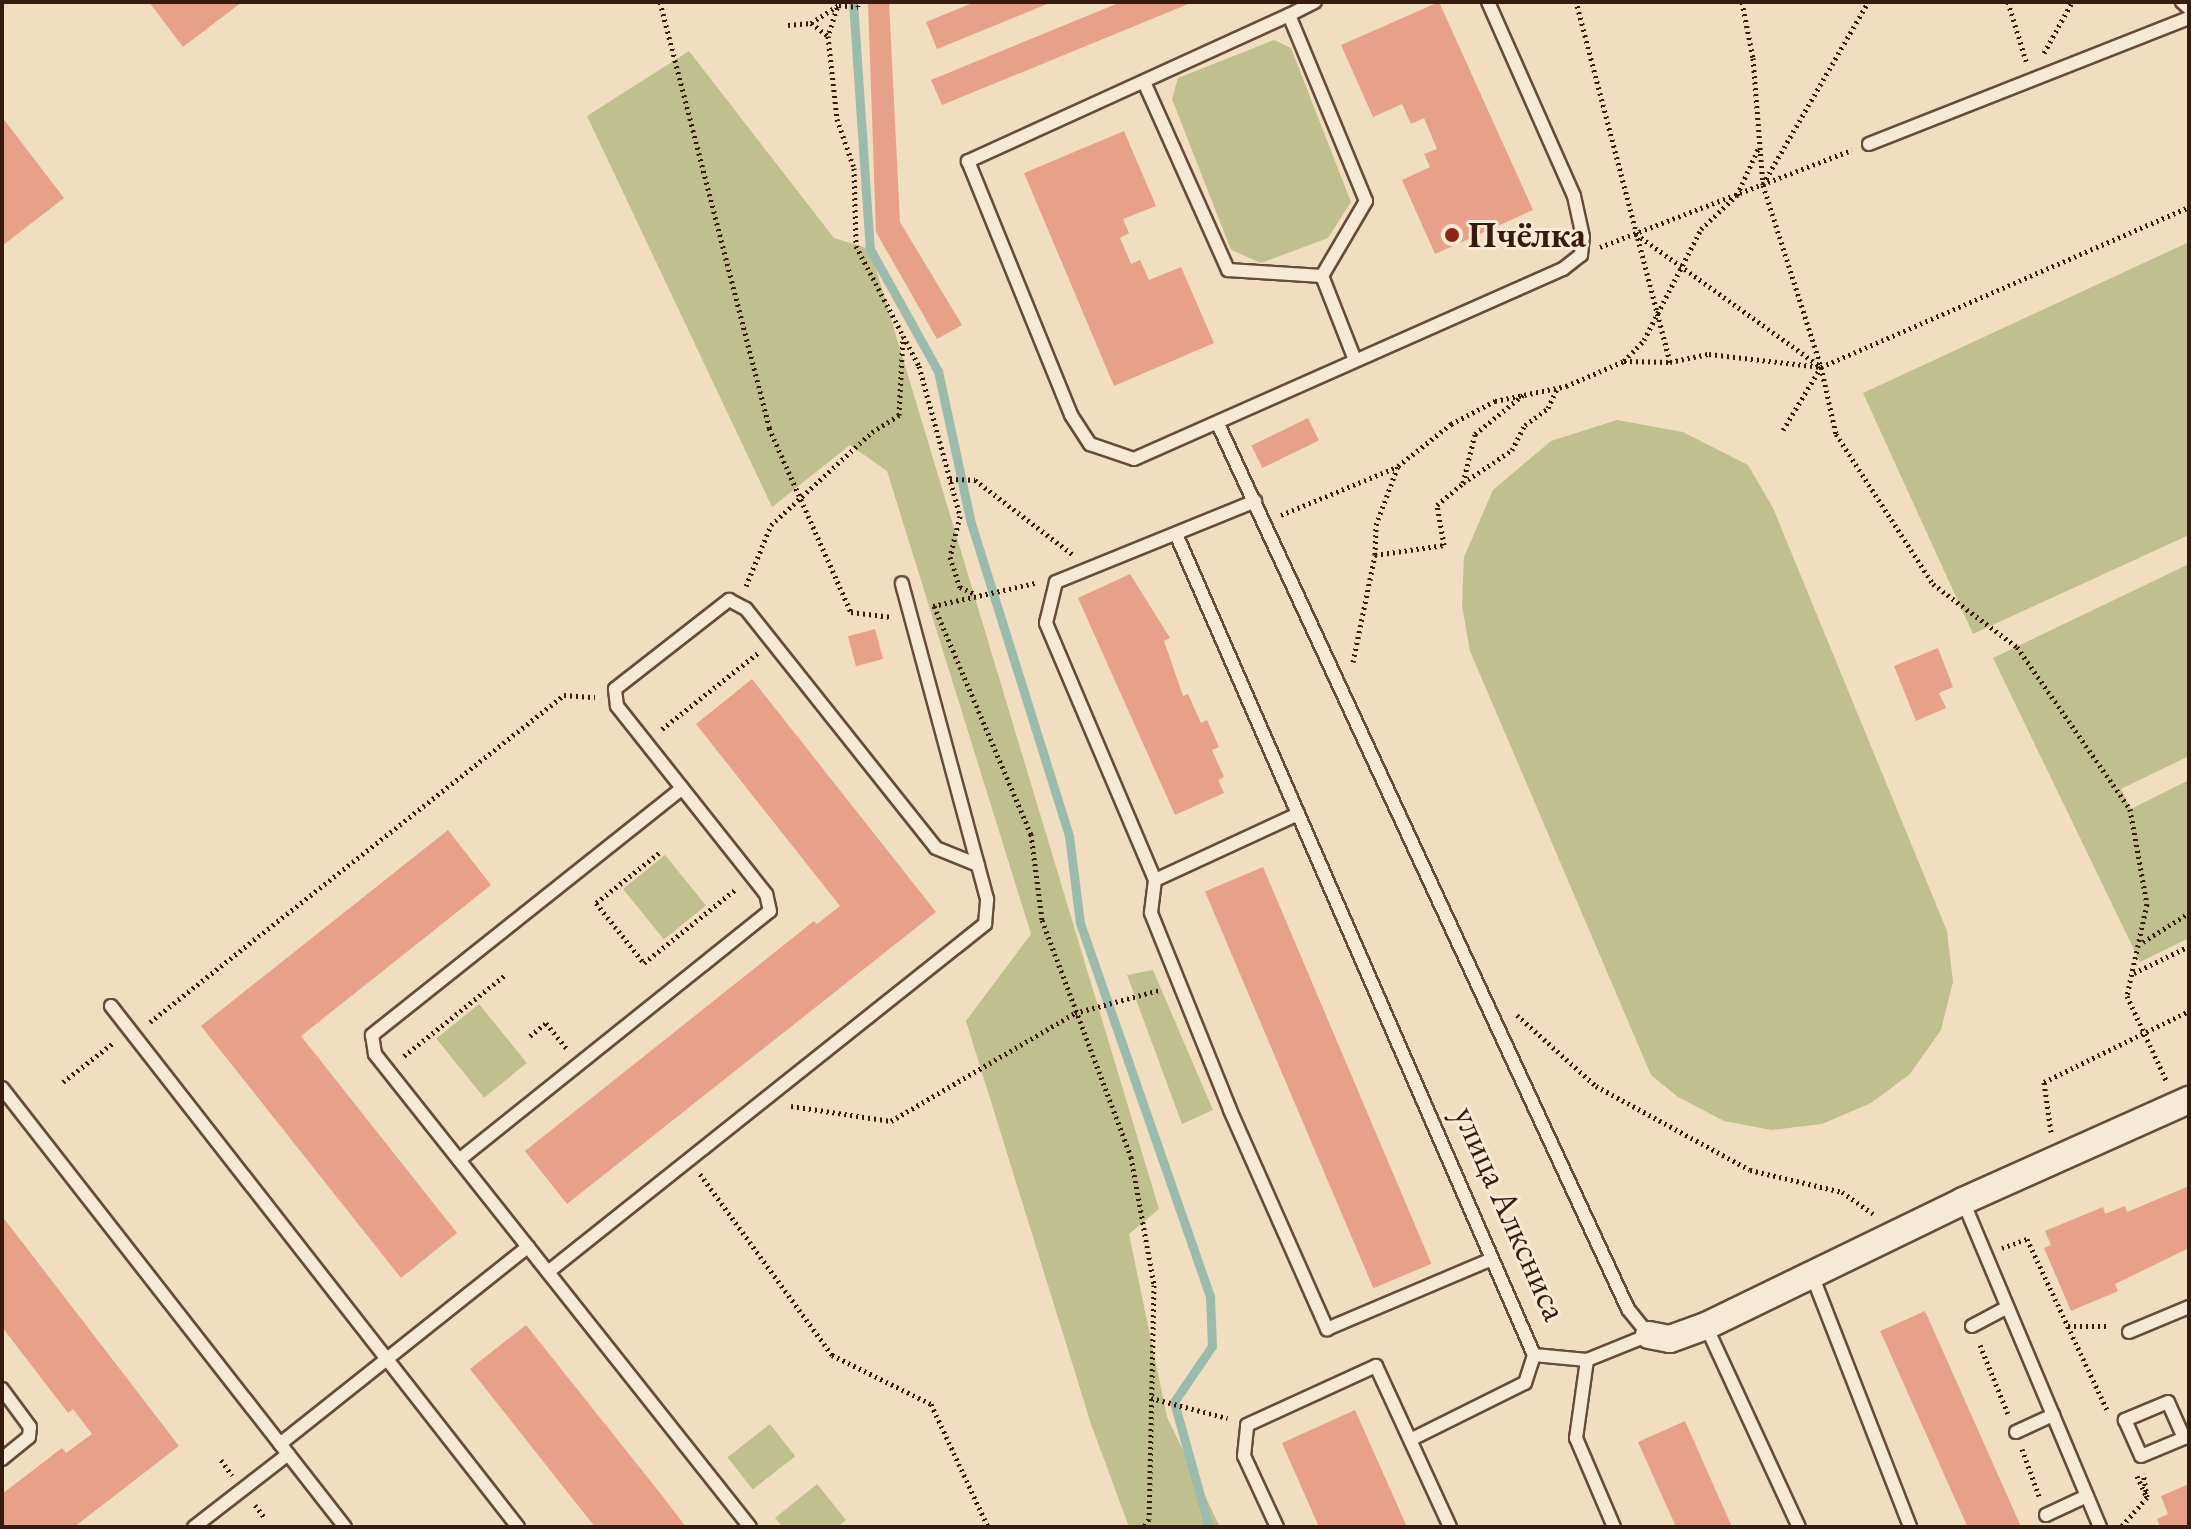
<!DOCTYPE html>
<html>
<head>
<meta charset="utf-8">
<style>
	body { margin:0 }
	#map { position:relative; width:2191px; height:1529px; overflow:hidden; background:#f1dec0; font-family:"EB Garamond",serif }
	div>[style] { position:absolute }
	[style*='--x'] { left:calc(var(--x)*1px); top:calc(var(--y)*1px); width:calc(var(--w)*1px); rotate:calc(var(--a)*1deg) }
	.green>* { inset:0; background:#c0c08e; transform-origin:0 0 }
	.stream>* { height:9px; margin:-4.5px; padding:0 4.5px; transform-origin:4.5px; border-radius:4.5px; background:#9bbcad }
	.building>* { inset:0; background:#e6a188; transform-origin:0 0 }
	.path>* { height:5px; margin-top:-2.5px; transform-origin:0; background:repeating-linear-gradient(90deg,#381b0f 0 2px,transparent 0 6px) }
	.roads { filter:drop-shadow(2px 0 #664c3b) drop-shadow(-2px 0 #664c3b) drop-shadow(0 2px #664c3b) drop-shadow(0 -2px #664c3b) }
	.service>* { height:12px; margin:-6px; padding:0 6px; transform-origin:6px; border-radius:6px; background:#f6ead6 }
	.minor>* { height:26px; margin:-13px; padding:0 13px; transform-origin:13px; border-radius:13px; background:#f6ead6 }
	.dots>* { width:22px; height:22px; translate:-50% -50%; box-sizing:border-box; border:4px solid #f6ead6; border-radius:50% }
	span { translate:-50% -50%; white-space:nowrap; text-align:center; line-height:1.15; -webkit-text-stroke:6px #f6ead6; paint-order:stroke }
	.poi-label { font-size:36px; color:#381b0f; font-weight:700 }
	.left { translate:0 -50%; text-align:left }
	.street-label { font-size:36px; color:#381b0f }
	.frame { position:absolute; inset:0; border:4px solid #381b0f; pointer-events:none }
</style>
</head>
<body>
<div id="map">
	<div class="green">
		<div style="clip-path:polygon(1274px 40px,1291px 48px,1351px 202px,1328px 238px,1261px 263px,1231px 250px,1172px 99px,1178px 78px)"></div>
		<div style="clip-path:polygon(689px 51px,834px 238px,870px 249px,1159px 1209px,1129px 1234px,1167px 1417px,1220px 1527px,1129px 1527px,1091px 1424px,966px 1021px,1031px 934px,887px 471px,850px 445px,772px 507px,587px 116px)"></div>
		<div style="clip-path:polygon(2189px 242px,2189px 535px,1973px 634px,1863px 393px)"></div>
		<div style="clip-path:polygon(1617px 420px,1683px 432px,1748px 465px,1773px 508px,1947px 931px,1953px 982px,1941px 1030px,1910px 1074px,1871px 1103px,1822px 1124px,1771px 1130px,1724px 1121px,1678px 1097px,1651px 1075px,1470px 651px,1462px 606px,1464px 557px,1493px 490px,1551px 441px)"></div>
		<div style="clip-path:polygon(2189px 564px,2189px 756px,2121px 789px,2131px 809px,2189px 780px,2189px 938px,2140px 962px,1993px 658px)"></div>
		<div style="left:665px;top:855px;width:65px;height:54px;rotate:51deg"></div>
		<div style="clip-path:polygon(1153px 970px,1213px 1110px,1182px 1124px,1127px 975px)"></div>
		<div style="left:479px;top:1004px;width:76px;height:55px;rotate:51deg"></div>
		<div style="left:770px;top:1424px;width:41px;height:54px;rotate:52deg"></div>
		<div style="clip-path:polygon(817px 1484px,846px 1520px,838px 1527px,783px 1527px,775px 1518px)"></div>
	</div>
	<div class="stream">
		<div style="--x:853;--y:2;--w:248;--a:86.1"></div>
		<div style="--x:870;--y:249;--w:140;--a:60.9"></div>
		<div style="--x:938;--y:371;--w:156;--a:77.8"></div>
		<div style="--x:971;--y:523;--w:328;--a:72.6"></div>
		<div style="--x:1069;--y:836;--w:88;--a:82.8"></div>
		<div style="--x:1080;--y:923;--w:396;--a:70.8"></div>
		<div style="--x:1210;--y:1297;--w:49;--a:87.7"></div>
		<div style="--x:1212;--y:1346;--w:68;--a:124.2"></div>
		<div style="--x:1174;--y:1402;--w:130;--a:74.4"></div>
	</div>
	<div class="building">
		<div style="clip-path:polygon(149px 2px,242px 2px,183px 47px)"></div>
		<div style="clip-path:polygon(868px 2px,889px 2px,900px 222px,962px 325px,937px 339px,876px 232px)"></div>
		<div style="clip-path:polygon(975px 2px,1052px 2px,937px 49px,926px 22px)"></div>
		<div style="clip-path:polygon(1121px 2px,1193px 2px,942px 105px,931px 80px)"></div>
		<div style="clip-path:polygon(1439px 2px,1533px 210px,1435px 254px,1402px 180px,1430px 167px,1424px 154px,1437px 149px,1424px 118px,1411px 124px,1402px 104px,1373px 117px,1341px 45px)"></div>
		<div style="clip-path:polygon(2px 117px,64px 198px,2px 246px)"></div>
		<div style="clip-path:polygon(1124px 131px,1156px 206px,1123px 219px,1129px 233px,1120px 238px,1131px 264px,1140px 260px,1149px 280px,1181px 267px,1214px 343px,1114px 386px,1024px 173px)"></div>
		<div style="left:1308px;top:418px;width:25px;height:63px;rotate:64deg"></div>
		<div style="clip-path:polygon(1130px 574px,1170px 638px,1164px 641px,1183px 696px,1188px 694px,1201px 723px,1207px 720px,1219px 747px,1212px 750px,1224px 777px,1218px 780px,1224px 793px,1175px 815px,1078px 598px)"></div>
		<div style="left:875px;top:629px;width:31px;height:28px;rotate:75deg"></div>
		<div style="clip-path:polygon(1938px 648px,1953px 687px,1939px 693px,1946px 708px,1916px 721px,1894px 666px)"></div>
		<div style="clip-path:polygon(752px 679px,936px 912px,567px 1204px,525px 1151px,814px 921px,817px 924px,840px 906px,696px 724px)"></div>
		<div style="clip-path:polygon(448px 830px,491px 885px,301px 1036px,457px 1233px,401px 1278px,201px 1026px)"></div>
		<div style="left:1263px;top:867px;width:431px;height:63px;rotate:67deg"></div>
		<div style="clip-path:polygon(2189px 1186px,2189px 1248px,2115px 1284px,2118px 1291px,2071px 1311px,2044px 1248px,2051px 1245px,2045px 1231px,2103px 1207px,2105px 1214px,2125px 1206px,2127px 1212px)"></div>
		<div style="clip-path:polygon(2px 1216px,179px 1446px,74px 1527px,2px 1527px,2px 1494px,62px 1448px,66px 1453px,92px 1434px,73px 1409px,68px 1413px,2px 1327px)"></div>
		<div style="left:1925px;top:1311px;width:237px;height:49px;rotate:66deg"></div>
		<div style="clip-path:polygon(526px 1325px,660px 1493px,686px 1527px,595px 1527px,470px 1369px)"></div>
		<div style="clip-path:polygon(1355px 1410px,1407px 1527px,1319px 1527px,1282px 1443px)"></div>
		<div style="clip-path:polygon(1685px 1421px,1732px 1527px,1676px 1527px,1638px 1442px)"></div>
		<div style="clip-path:polygon(2189px 1484px,2189px 1527px,2160px 1527px,2157px 1519px,2168px 1514px,2161px 1496px)"></div>
	</div>
	<div class="path">
		<div style="--x:660;--y:2;--w:440;--a:75.6"></div>
		<div style="--x:769;--y:428;--w:201;--a:66"></div>
		<div style="--x:851;--y:612;--w:41;--a:7"></div>
		<div style="--x:839;--y:2;--w:36;--a:108"></div>
		<div style="--x:828;--y:36;--w:83;--a:83.8"></div>
		<div style="--x:837;--y:119;--w:52;--a:70.9"></div>
		<div style="--x:854;--y:168;--w:78;--a:88.5"></div>
		<div style="--x:856;--y:246;--w:136;--a:62.3"></div>
		<div style="--x:919;--y:366;--w:156;--a:74.7"></div>
		<div style="--x:960;--y:516;--w:42;--a:103.7"></div>
		<div style="--x:950;--y:557;--w:32;--a:72"></div>
		<div style="--x:960;--y:587;--w:17;--a:25"></div>
		<div style="--x:1742;--y:2;--w:57;--a:78.9"></div>
		<div style="--x:1753;--y:58;--w:127;--a:85.5"></div>
		<div style="--x:1763;--y:185;--w:191;--a:72.3"></div>
		<div style="--x:1821;--y:367;--w:69;--a:77.4"></div>
		<div style="--x:1836;--y:434;--w:179;--a:57.1"></div>
		<div style="--x:1933;--y:584;--w:105;--a:36.9"></div>
		<div style="--x:2017;--y:647;--w:198;--a:55.1"></div>
		<div style="--x:2130;--y:809;--w:97;--a:79.9"></div>
		<div style="--x:2147;--y:904;--w:94;--a:102.3"></div>
		<div style="--x:2127;--y:996;--w:95;--a:65.1"></div>
		<div style="--x:2008;--y:2;--w:62;--a:73"></div>
		<div style="--x:811;--y:23;--w:21;--a:37"></div>
		<div style="--x:788;--y:25;--w:23;--a:-5"></div>
		<div style="--x:811;--y:23;--w:33;--a:-33"></div>
		<div style="--x:839;--y:5;--w:19;--a:6"></div>
		<div style="--x:858;--y:7;--w:5;--a:-90"></div>
		<div style="--x:2044;--y:53;--w:58;--a:-61.2"></div>
		<div style="--x:1763;--y:184;--w:210;--a:-60"></div>
		<div style="--x:1636;--y:234;--w:226;--a:35.7"></div>
		<div style="--x:1600;--y:247;--w:270;--a:-21.1"></div>
		<div style="--x:1624;--y:361;--w:29;--a:-46"></div>
		<div style="--x:1644;--y:340;--w:125;--a:-62.8"></div>
		<div style="--x:1701;--y:229;--w:50;--a:-43.4"></div>
		<div style="--x:1737;--y:195;--w:53;--a:-65.4"></div>
		<div style="--x:1670;--y:362;--w:40;--a:-12"></div>
		<div style="--x:1709;--y:354;--w:113;--a:6.6"></div>
		<div style="--x:1821;--y:367;--w:401;--a:-23.5"></div>
		<div style="--x:1783;--y:430;--w:74;--a:-58.9"></div>
		<div style="--x:950;--y:479;--w:25;--a:2"></div>
		<div style="--x:975;--y:480;--w:122;--a:37.3"></div>
		<div style="--x:1463;--y:483;--w:59;--a:-34"></div>
		<div style="--x:1512;--y:450;--w:28;--a:-63"></div>
		<div style="--x:1525;--y:425;--w:29;--a:-36"></div>
		<div style="--x:1548;--y:408;--w:21;--a:-65"></div>
		<div style="--x:1281;--y:515;--w:126;--a:-22.5"></div>
		<div style="--x:1375;--y:555;--w:70;--a:-8.2"></div>
		<div style="--x:1444;--y:545;--w:41;--a:-99.9"></div>
		<div style="--x:1437;--y:505;--w:34;--a:-40"></div>
		<div style="--x:1463;--y:483;--w:50;--a:-76.2"></div>
		<div style="--x:1475;--y:434;--w:62;--a:-39.1"></div>
		<div style="--x:746;--y:586;--w:66;--a:-67.7"></div>
		<div style="--x:771;--y:525;--w:137;--a:-42.6"></div>
		<div style="--x:872;--y:432;--w:32;--a:-32"></div>
		<div style="--x:899;--y:415;--w:79;--a:-87.1"></div>
		<div style="--x:933;--y:606;--w:105;--a:-12.7"></div>
		<div style="--x:934;--y:606;--w:248;--a:67"></div>
		<div style="--x:1031;--y:834;--w:87;--a:82.7"></div>
		<div style="--x:1042;--y:920;--w:253;--a:69.4"></div>
		<div style="--x:1131;--y:1157;--w:130;--a:79.8"></div>
		<div style="--x:1154;--y:1285;--w:234;--a:91.2"></div>
		<div style="--x:1149;--y:1519;--w:9;--a:122"></div>
		<div style="--x:1353;--y:662;--w:109;--a:-78.4"></div>
		<div style="--x:1375;--y:555;--w:30;--a:-88"></div>
		<div style="--x:1376;--y:525;--w:63;--a:-69.6"></div>
		<div style="--x:1398;--y:466;--w:68;--a:-38.4"></div>
		<div style="--x:1451;--y:424;--w:50;--a:-27.6"></div>
		<div style="--x:1495;--y:401;--w:73;--a:-11.9"></div>
		<div style="--x:1566;--y:386;--w:63;--a:-23.3"></div>
		<div style="--x:1624;--y:361;--w:46;--a:1.2"></div>
		<div style="--x:1670;--y:362;--w:372;--a:-104.6"></div>
		<div style="--x:662;--y:729;--w:122;--a:-38.4"></div>
		<div style="--x:659;--y:853;--w:80;--a:141.6"></div>
		<div style="--x:596;--y:903;--w:77;--a:51.3"></div>
		<div style="--x:644;--y:963;--w:118;--a:-38.8"></div>
		<div style="--x:2143;--y:942;--w:54;--a:-32.2"></div>
		<div style="--x:2134;--y:973;--w:61;--a:-26.1"></div>
		<div style="--x:1517;--y:1015;--w:106;--a:41.9"></div>
		<div style="--x:1596;--y:1086;--w:175;--a:28.6"></div>
		<div style="--x:1750;--y:1170;--w:95;--a:13.4"></div>
		<div style="--x:1842;--y:1192;--w:38;--a:35"></div>
		<div style="--x:150;--y:1022;--w:528;--a:-38.3"></div>
		<div style="--x:564;--y:695;--w:31;--a:4"></div>
		<div style="--x:530;--y:1036;--w:21;--a:-39"></div>
		<div style="--x:546;--y:1023;--w:32;--a:51"></div>
		<div style="--x:404;--y:1056;--w:129;--a:-38.7"></div>
		<div style="--x:63;--y:1082;--w:63;--a:-38"></div>
		<div style="--x:791;--y:1106;--w:101;--a:8.5"></div>
		<div style="--x:891;--y:1121;--w:213;--a:-30.4"></div>
		<div style="--x:1075;--y:1013;--w:87;--a:-15.3"></div>
		<div style="--x:2051;--y:1132;--w:50;--a:-98"></div>
		<div style="--x:2044;--y:1082;--w:161;--a:-26.1"></div>
		<div style="--x:700;--y:1174;--w:224;--a:53.9"></div>
		<div style="--x:832;--y:1355;--w:110;--a:26.3"></div>
		<div style="--x:931;--y:1404;--w:136;--a:65.1"></div>
		<div style="--x:2002;--y:1248;--w:27;--a:-20"></div>
		<div style="--x:2027;--y:1239;--w:191;--a:64.9"></div>
		<div style="--x:2068;--y:1326;--w:42;--a:0"></div>
		<div style="--x:1980;--y:1345;--w:74;--a:67.9"></div>
		<div style="--x:1151;--y:1398;--w:79;--a:14.7"></div>
		<div style="--x:2022;--y:1449;--w:50;--a:70.1"></div>
		<div style="--x:221;--y:1460;--w:19;--a:54"></div>
		<div style="--x:2137;--y:1476;--w:23;--a:65"></div>
		<div style="--x:255;--y:1505;--w:15;--a:53"></div>
		<div style="--x:2122;--y:1526;--w:38;--a:-49"></div>
		<div style="--x:2147;--y:1497;--w:24;--a:-99"></div>
	</div>
	<div class="roads">
		<div class="service">
			<div style="--x:2182;--y:2;--w:9;--a:41"></div>
			<div style="--x:1289;--y:15;--w:29;--a:-27"></div>
			<div style="--x:1144;--y:82;--w:206;--a:65.9"></div>
			<div style="--x:1228;--y:270;--w:94;--a:3.7"></div>
			<div style="--x:1869;--y:144;--w:344;--a:-21.5"></div>
			<div style="--x:1355;--y:360;--w:90;--a:-111.4"></div>
			<div style="--x:1322;--y:276;--w:87;--a:-59.6"></div>
			<div style="--x:1366;--y:201;--w:201;--a:-112.5"></div>
			<div style="--x:1289;--y:15;--w:353;--a:155.5"></div>
			<div style="--x:968;--y:161;--w:274;--a:67.9"></div>
			<div style="--x:1071;--y:415;--w:35;--a:57"></div>
			<div style="--x:1090;--y:444;--w:46;--a:18.8"></div>
			<div style="--x:1134;--y:459;--w:469;--a:-23.9"></div>
			<div style="--x:1563;--y:269;--w:23;--a:-38"></div>
			<div style="--x:1581;--y:255;--w:18;--a:-84"></div>
			<div style="--x:1583;--y:237;--w:42;--a:-102.4"></div>
			<div style="--x:1574;--y:196;--w:212;--a:-113.9"></div>
			<div style="--x:1176;--y:534;--w:896;--a:66.44"></div>
			<div style="--x:1534;--y:1355;--w:53;--a:5.4"></div>
			<div style="--x:1587;--y:1360;--w:67;--a:-22"></div>
			<div style="--x:1649;--y:1335;--w:33;--a:-129"></div>
			<div style="--x:1628;--y:1309;--w:975;--a:-114.86"></div>
			<div style="--x:1298;--y:814;--w:157;--a:155.2"></div>
			<div style="--x:1155;--y:880;--w:33;--a:97"></div>
			<div style="--x:1151;--y:913;--w:212;--a:68.1"></div>
			<div style="--x:1230;--y:1110;--w:240;--a:66.1"></div>
			<div style="--x:1327;--y:1329;--w:179;--a:-23"></div>
			<div style="--x:1155;--y:880;--w:279;--a:-113"></div>
			<div style="--x:1046;--y:623;--w:42;--a:-76.3"></div>
			<div style="--x:1056;--y:582;--w:215;--a:-22.1"></div>
			<div style="--x:111;--y:1006;--w:661;--a:52"></div>
			<div style="--x:2;--y:1088;--w:557;--a:52"></div>
			<div style="--x:459;--y:1160;--w:398;--a:-38.7"></div>
			<div style="--x:770;--y:911;--w:17;--a:-103"></div>
			<div style="--x:766;--y:894;--w:135;--a:-128.4"></div>
			<div style="--x:1963;--y:1201;--w:354;--a:67.2"></div>
			<div style="--x:548;--y:1272;--w:559;--a:-38.53"></div>
			<div style="--x:985;--y:924;--w:25;--a:-85"></div>
			<div style="--x:987;--y:899;--w:327;--a:-105.1"></div>
			<div style="--x:1812;--y:1275;--w:270;--a:68.7"></div>
			<div style="--x:1706;--y:1326;--w:221;--a:65.2"></div>
			<div style="--x:1972;--y:1326;--w:40;--a:-28"></div>
			<div style="--x:2129;--y:1332;--w:65;--a:-22.6"></div>
			<div style="--x:1587;--y:1360;--w:79;--a:98"></div>
			<div style="--x:1576;--y:1438;--w:97;--a:66.9"></div>
			<div style="--x:2;--y:1389;--w:47;--a:53.6"></div>
			<div style="--x:30;--y:1427;--w:10;--a:96"></div>
			<div style="--x:29;--y:1437;--w:35;--a:141"></div>
			<div style="--x:2016;--y:1432;--w:41;--a:-24.7"></div>
			<div style="--x:2184;--y:1438;--w:39;--a:-114"></div>
			<div style="--x:2168;--y:1402;--w:47;--a:157.3"></div>
			<div style="--x:2125;--y:1420;--w:39;--a:66"></div>
			<div style="--x:2141;--y:1456;--w:52;--a:-22.6"></div>
			<div style="--x:1412;--y:1439;--w:126;--a:-26.4"></div>
			<div style="--x:1525;--y:1383;--w:29;--a:-72"></div>
			<div style="--x:280;--y:1444;--w:317;--a:-38.5"></div>
			<div style="--x:2046;--y:1515;--w:45;--a:-24.9"></div>
			<div style="--x:194;--y:1527;--w:119;--a:-37.8"></div>
			<div style="--x:750;--y:1527;--w:604;--a:-128.41"></div>
			<div style="--x:375;--y:1054;--w:19;--a:-99"></div>
			<div style="--x:372;--y:1035;--w:396;--a:-38.5"></div>
			<div style="--x:682;--y:788;--w:105;--a:-128.4"></div>
			<div style="--x:617;--y:706;--w:17;--a:-97"></div>
			<div style="--x:615;--y:689;--w:145;--a:-38"></div>
			<div style="--x:729;--y:600;--w:19;--a:28"></div>
			<div style="--x:746;--y:609;--w:305;--a:51.5"></div>
			<div style="--x:936;--y:848;--w:45;--a:22"></div>
			<div style="--x:1277;--y:1527;--w:78;--a:-114.9"></div>
			<div style="--x:1244;--y:1456;--w:31;--a:-84"></div>
			<div style="--x:1247;--y:1425;--w:142;--a:-24.6"></div>
			<div style="--x:1376;--y:1366;--w:177;--a:65.3"></div>
		</div>
		<div class="minor">
			<div style="--x:1649;--y:1335;--w:21;--a:11"></div>
			<div style="--x:1670;--y:1339;--w:38;--a:-20"></div>
			<div style="--x:1706;--y:1326;--w:286;--a:-25.9"></div>
			<div style="--x:1963;--y:1201;--w:248;--a:-24.1"></div>
		</div>
	</div>
	<div class="dots">
		<div style="left:1452px;top:235px;background:#8f2418"></div>
	</div>
	<div class="poi-label">
		<span class="left" style="left:1468px;top:235px">Пчёлка</span>
	</div>
	<div class="street-label">
		<span style="left:1511px;top:1213px;rotate:66deg">улица Алксниса</span>
	</div>
	<div class="frame"></div>
</div>
</body>
</html>
